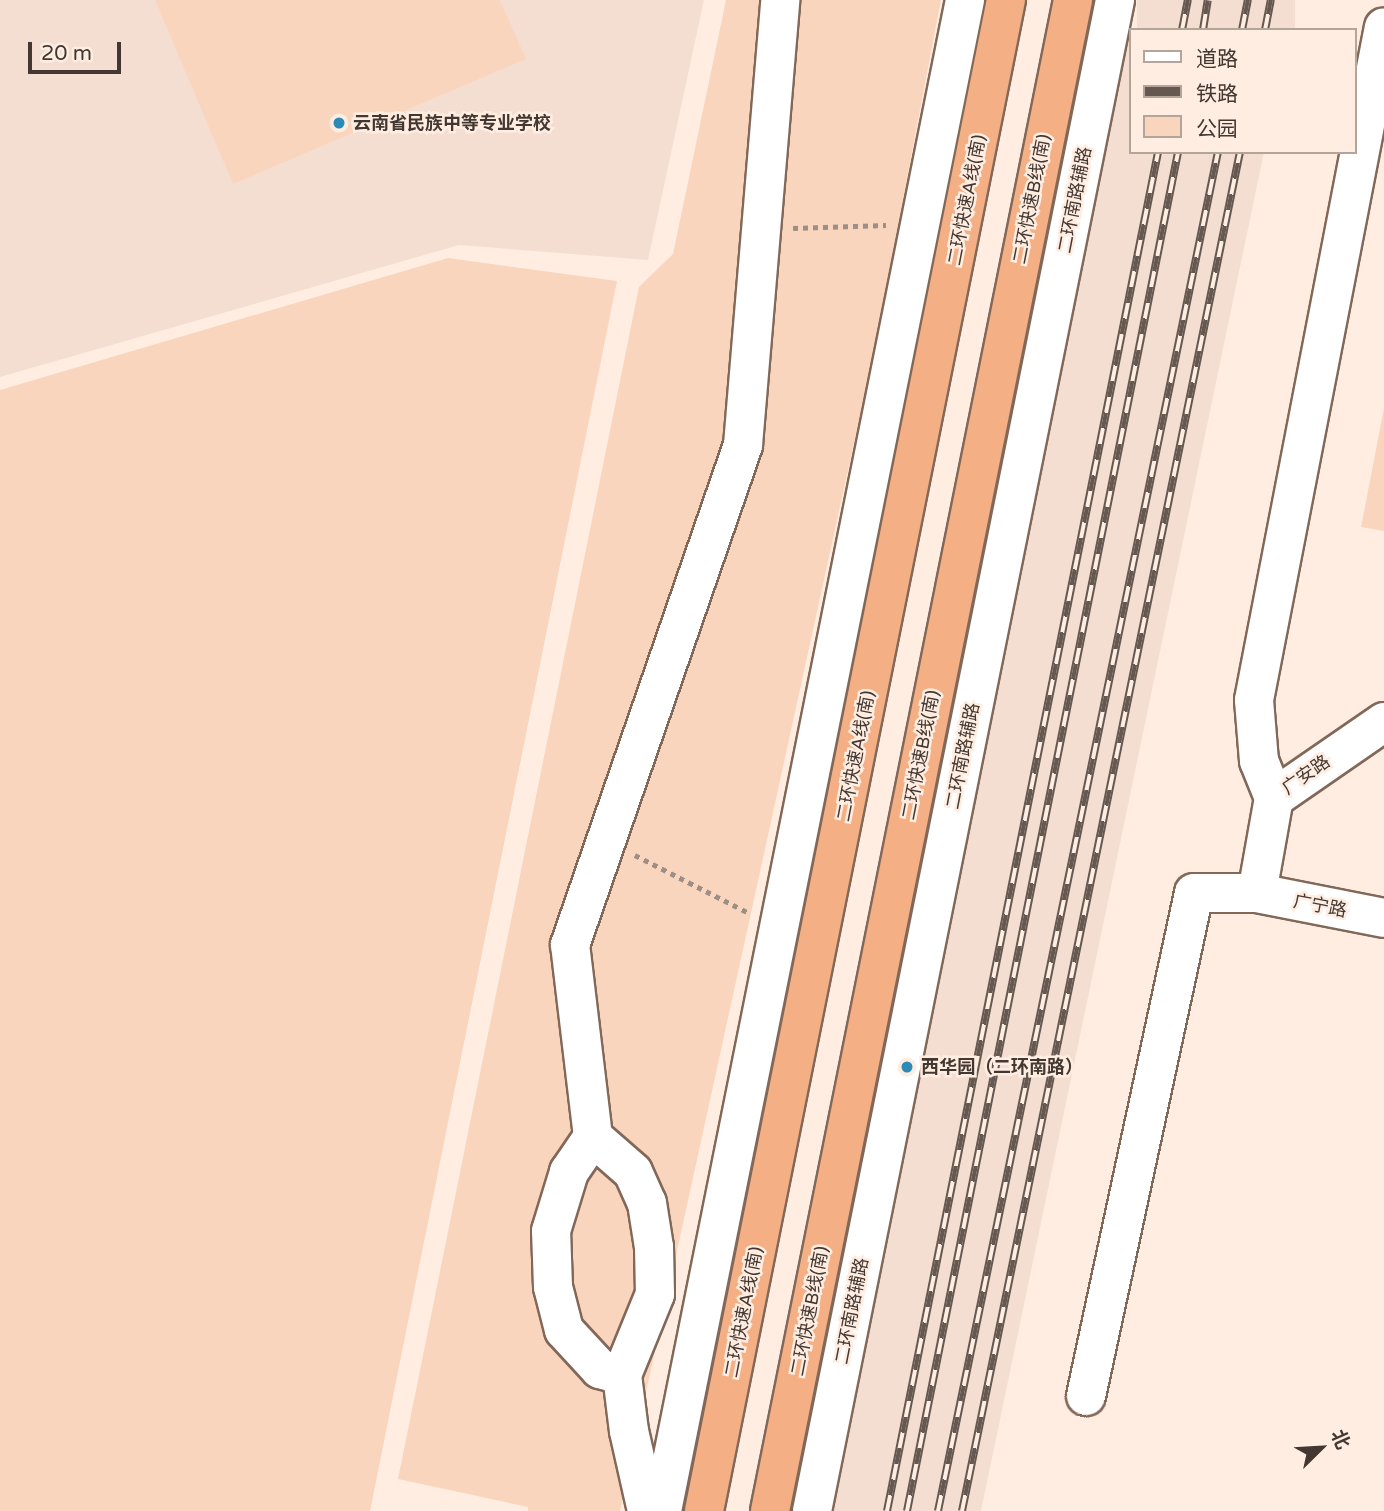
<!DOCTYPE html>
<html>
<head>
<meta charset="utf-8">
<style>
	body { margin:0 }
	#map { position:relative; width:1384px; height:1511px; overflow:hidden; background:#ffede2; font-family:"Varela Round","Noto Sans SC",sans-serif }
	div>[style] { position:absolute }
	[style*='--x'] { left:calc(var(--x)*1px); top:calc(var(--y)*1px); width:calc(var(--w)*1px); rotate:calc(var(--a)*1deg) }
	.built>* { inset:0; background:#f4ded1; transform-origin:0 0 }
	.green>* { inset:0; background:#fad5be }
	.path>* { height:4.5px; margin-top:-2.25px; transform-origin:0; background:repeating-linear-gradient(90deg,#9d8f86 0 5px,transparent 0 10px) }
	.roads { filter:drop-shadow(2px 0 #826859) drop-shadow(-2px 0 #826859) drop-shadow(0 2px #826859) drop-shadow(0 -2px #826859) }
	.minor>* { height:38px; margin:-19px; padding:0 19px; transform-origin:19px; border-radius:19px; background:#fff }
	.highway>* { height:38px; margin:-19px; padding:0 19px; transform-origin:19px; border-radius:19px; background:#f4af84 }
	.rail>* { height:8px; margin-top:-4px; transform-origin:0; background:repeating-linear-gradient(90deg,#ffede2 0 16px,#645850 0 32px); box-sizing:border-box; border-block:2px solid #645850 }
	.dots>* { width:19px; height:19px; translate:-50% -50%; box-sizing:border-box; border:4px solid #ffede2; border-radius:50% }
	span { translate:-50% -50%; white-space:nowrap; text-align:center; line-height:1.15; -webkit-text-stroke:5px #ffede2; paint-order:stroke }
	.poi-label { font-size:18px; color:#433831; font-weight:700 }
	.left { translate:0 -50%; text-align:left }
	.street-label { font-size:18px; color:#433831 }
	.legend { position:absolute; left:1129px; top:28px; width:228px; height:126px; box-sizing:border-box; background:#ffede2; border:2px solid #b4a59b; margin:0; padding:9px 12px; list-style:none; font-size:21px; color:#433831 }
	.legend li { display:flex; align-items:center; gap:14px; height:35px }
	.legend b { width:35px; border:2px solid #b4a59b }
	.north { position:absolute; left:1286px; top:1413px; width:70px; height:70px; -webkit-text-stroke:5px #ffede2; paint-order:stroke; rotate:66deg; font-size:19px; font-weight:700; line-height:28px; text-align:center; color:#433831 }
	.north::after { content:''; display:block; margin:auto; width:24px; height:32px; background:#433831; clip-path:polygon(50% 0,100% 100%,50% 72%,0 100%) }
	.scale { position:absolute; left:28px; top:42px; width:93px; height:32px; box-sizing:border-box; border:4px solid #433831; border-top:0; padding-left:9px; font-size:21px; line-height:24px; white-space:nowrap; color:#433831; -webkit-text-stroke:5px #ffede2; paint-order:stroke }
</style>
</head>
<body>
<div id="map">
	<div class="built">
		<div style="clip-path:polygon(0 0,704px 0,648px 260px,459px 245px,0 377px)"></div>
		<div style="left:1137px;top:0;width:158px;height:31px"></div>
		<div style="clip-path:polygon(1130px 31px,1130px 152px,1264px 152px,981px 1511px,820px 1511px)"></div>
	</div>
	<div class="green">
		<div style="clip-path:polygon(155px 0,500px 0,526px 59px,233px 184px)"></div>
		<div style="clip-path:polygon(726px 0,941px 0,873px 356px,620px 1511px,528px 1511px,528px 1507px,398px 1479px,639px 287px,673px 254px)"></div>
		<div style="clip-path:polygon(448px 258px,617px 281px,370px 1511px,0 1511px,0 390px)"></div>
		<div style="clip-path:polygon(1384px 408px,1384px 531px,1361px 527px)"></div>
	</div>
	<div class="path">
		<div style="--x:793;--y:228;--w:93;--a:-1.8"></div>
		<div style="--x:635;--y:855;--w:128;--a:27"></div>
	</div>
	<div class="roads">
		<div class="minor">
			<div style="--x:1274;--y:798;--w:40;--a:-112"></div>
			<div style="--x:1259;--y:761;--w:61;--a:-94.7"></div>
			<div style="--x:1254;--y:700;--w:685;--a:-79.07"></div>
			<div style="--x:1257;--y:893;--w:97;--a:-79.9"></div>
			<div style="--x:1274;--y:798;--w:134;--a:-34.6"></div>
			<div style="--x:593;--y:1137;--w:53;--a:41.2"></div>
			<div style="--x:633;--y:1172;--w:34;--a:66"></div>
			<div style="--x:647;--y:1203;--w:45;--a:81"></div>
			<div style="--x:654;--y:1247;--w:47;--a:88.8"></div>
			<div style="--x:655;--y:1294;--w:87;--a:112.2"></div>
			<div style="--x:622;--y:1375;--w:56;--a:82.9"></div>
			<div style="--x:629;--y:1431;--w:82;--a:77.3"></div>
			<div style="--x:622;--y:1375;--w:23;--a:-165"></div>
			<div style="--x:600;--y:1369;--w:53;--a:-132.7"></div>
			<div style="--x:564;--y:1330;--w:44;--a:-104.3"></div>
			<div style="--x:553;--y:1287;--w:56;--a:-92"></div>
			<div style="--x:551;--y:1231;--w:62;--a:-73"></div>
			<div style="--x:569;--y:1172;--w:42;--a:-55.6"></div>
			<div style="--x:593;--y:1137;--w:193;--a:-96.8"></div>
			<div style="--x:570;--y:945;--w:529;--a:-70.91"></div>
			<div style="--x:743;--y:445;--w:447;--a:-85.2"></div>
			<div style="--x:1086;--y:1396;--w:514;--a:-77.88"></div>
			<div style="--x:1194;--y:893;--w:63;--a:0"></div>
			<div style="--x:1257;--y:893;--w:129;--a:11.1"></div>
			<div style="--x:662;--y:1511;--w:1541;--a:-78.66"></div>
			<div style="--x:812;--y:1511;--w:1541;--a:-78.66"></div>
		</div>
		<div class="highway">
			<div style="--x:704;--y:1511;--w:1541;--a:-78.7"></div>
			<div style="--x:770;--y:1511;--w:1541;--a:-78.66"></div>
		</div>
	</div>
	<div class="rail">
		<div style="--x:1182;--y:30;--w:31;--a:-79"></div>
		<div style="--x:1203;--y:30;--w:30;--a:-81"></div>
		<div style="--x:1242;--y:30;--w:31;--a:-79"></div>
		<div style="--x:1265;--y:30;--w:31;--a:-79"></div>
		<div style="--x:887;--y:1511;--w:1386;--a:-78.72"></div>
		<div style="--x:907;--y:1511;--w:1386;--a:-78.72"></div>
		<div style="--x:938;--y:1511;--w:1388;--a:-78.36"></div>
		<div style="--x:962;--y:1511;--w:1387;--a:-78.44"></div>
	</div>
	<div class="dots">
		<div style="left:339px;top:123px;background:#2b8ab6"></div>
		<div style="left:907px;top:1067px;background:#2b8ab6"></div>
	</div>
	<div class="poi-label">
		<span class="left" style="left:353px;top:123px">云南省民族中等专业学校</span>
		<span class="left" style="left:921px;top:1067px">西华园（二环南路）</span>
	</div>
	<div class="street-label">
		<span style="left:1032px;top:199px;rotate:-79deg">二环快速B线(南)</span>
		<span style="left:967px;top:200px;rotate:-79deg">二环快速A线(南)</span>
		<span style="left:1075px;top:200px;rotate:-79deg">二环南路辅路</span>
		<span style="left:921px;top:755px;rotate:-79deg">二环快速B线(南)</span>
		<span style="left:856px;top:756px;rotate:-79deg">二环快速A线(南)</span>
		<span style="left:963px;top:756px;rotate:-79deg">二环南路辅路</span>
		<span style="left:1306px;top:775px;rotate:-35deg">广安路</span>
		<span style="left:1320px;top:906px;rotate:11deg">广宁路</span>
		<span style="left:810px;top:1311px;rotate:-79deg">二环快速B线(南)</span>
		<span style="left:852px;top:1311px;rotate:-79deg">二环南路辅路</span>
		<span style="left:744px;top:1312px;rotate:-79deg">二环快速A线(南)</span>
	</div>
	<ul class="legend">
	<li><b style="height:9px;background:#fff"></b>道路</li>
	<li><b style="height:9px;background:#645850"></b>铁路</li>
	<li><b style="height:19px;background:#fad5be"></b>公园</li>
	</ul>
	<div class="north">北</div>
	<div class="scale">20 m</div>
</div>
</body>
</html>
